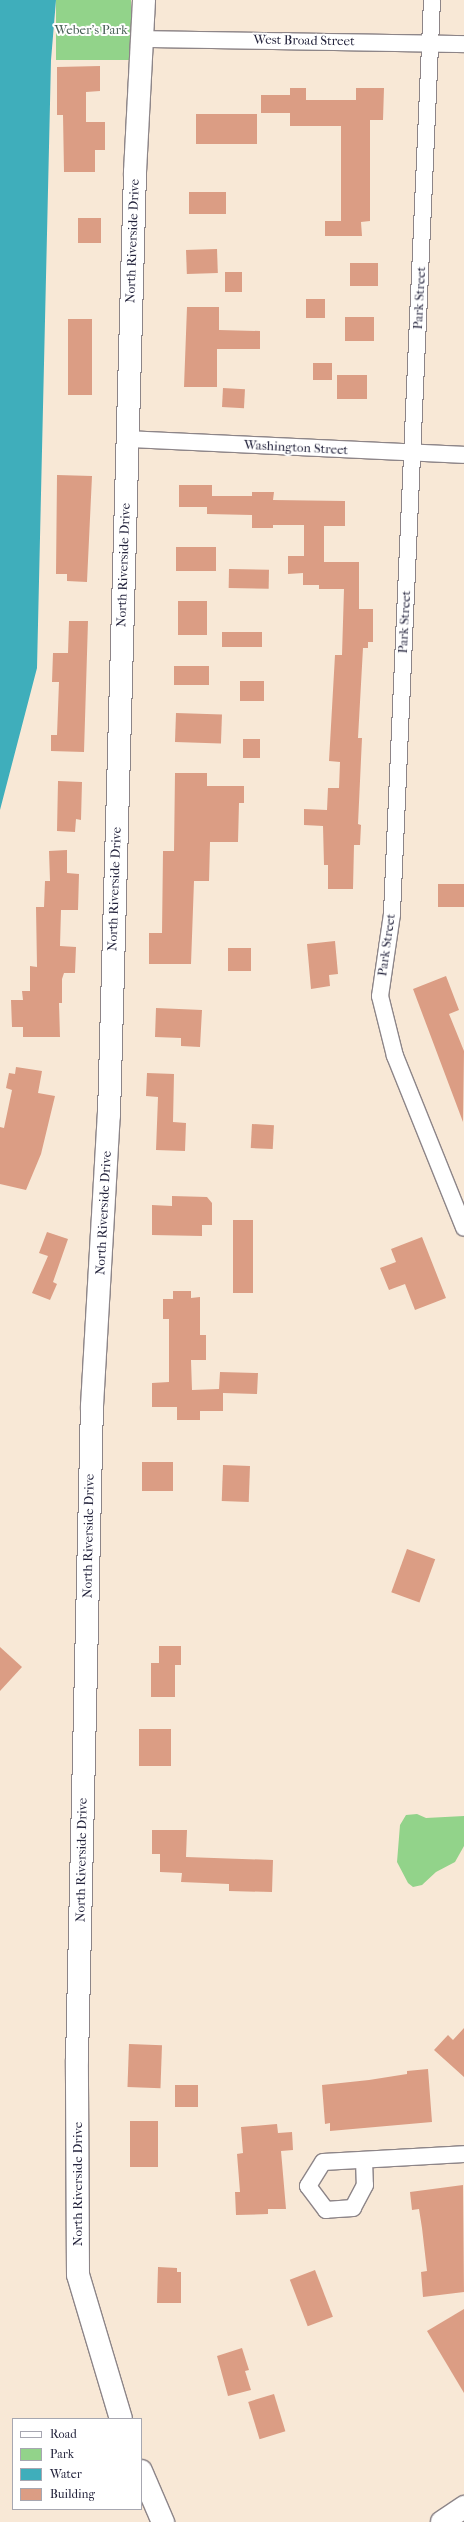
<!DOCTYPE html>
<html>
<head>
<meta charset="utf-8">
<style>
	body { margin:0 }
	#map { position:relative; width:464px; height:2522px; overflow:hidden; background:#f8e8d6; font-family:"IM FELL French Canon",serif }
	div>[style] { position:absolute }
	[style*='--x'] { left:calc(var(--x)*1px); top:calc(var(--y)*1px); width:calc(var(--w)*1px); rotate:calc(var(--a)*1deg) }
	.green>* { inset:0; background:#92d38a; transform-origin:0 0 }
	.water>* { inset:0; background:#3faebb }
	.building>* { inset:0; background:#db9d84; transform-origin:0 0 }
	.roads { filter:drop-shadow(1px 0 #8d8588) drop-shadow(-1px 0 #8d8588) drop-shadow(0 1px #8d8588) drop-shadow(0 -1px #8d8588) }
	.street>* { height:16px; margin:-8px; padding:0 8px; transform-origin:8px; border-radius:8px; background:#fff }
	.secondary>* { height:22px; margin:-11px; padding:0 11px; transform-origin:11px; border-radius:11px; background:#fff }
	span { translate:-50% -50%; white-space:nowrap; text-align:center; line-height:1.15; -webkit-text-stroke:4px #fff; paint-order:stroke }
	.park-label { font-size:13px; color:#496057 }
	.street-label { font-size:13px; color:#22223b }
	.legend { position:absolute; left:12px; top:2418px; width:130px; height:92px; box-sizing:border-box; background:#fff; border:1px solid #a7a7b1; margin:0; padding:5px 7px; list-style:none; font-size:12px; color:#22223b }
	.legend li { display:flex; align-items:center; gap:8px; height:20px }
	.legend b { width:20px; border:1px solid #a7a7b1 }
</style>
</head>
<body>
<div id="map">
	<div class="green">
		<div style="left:56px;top:0;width:75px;height:60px"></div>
		<div style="clip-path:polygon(417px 1814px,426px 1818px,464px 1816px,464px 1846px,455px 1862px,436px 1872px,422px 1885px,413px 1887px,408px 1883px,397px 1862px,400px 1825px,406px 1815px)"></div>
	</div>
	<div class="water">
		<div style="clip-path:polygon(0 0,56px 0,51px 60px,37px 668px,0 810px)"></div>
	</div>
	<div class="building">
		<div style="clip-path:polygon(100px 66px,100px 91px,86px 92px,86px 122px,105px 122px,105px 150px,95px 150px,95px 172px,64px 172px,63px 115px,57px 115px,57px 67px)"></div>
		<div style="clip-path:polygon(290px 88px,306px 88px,306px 100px,356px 100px,356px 88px,384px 88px,383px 120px,370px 120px,370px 221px,361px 222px,362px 236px,325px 236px,325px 221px,341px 221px,341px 126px,290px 126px,290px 113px,261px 113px,261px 95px,290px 95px)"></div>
		<div style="left:196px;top:114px;width:61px;height:30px"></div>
		<div style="left:189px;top:192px;width:37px;height:22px"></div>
		<div style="left:78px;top:218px;width:23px;height:25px"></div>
		<div style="left:217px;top:249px;width:24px;height:31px;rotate:88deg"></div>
		<div style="left:350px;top:263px;width:28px;height:23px"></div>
		<div style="left:225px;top:272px;width:17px;height:20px"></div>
		<div style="left:306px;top:299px;width:19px;height:19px"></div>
		<div style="clip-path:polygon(187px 307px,219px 307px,219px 330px,260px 331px,260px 349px,217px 349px,217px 387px,184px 387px)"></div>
		<div style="left:345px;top:317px;width:29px;height:24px"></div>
		<div style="left:68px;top:319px;width:24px;height:76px"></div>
		<div style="left:313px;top:363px;width:19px;height:17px"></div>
		<div style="left:337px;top:375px;width:30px;height:24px"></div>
		<div style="left:223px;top:388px;width:22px;height:19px;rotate:3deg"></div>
		<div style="clip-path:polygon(57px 475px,92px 476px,87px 582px,67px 581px,67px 574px,56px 574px)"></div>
		<div style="clip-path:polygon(179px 485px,212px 485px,212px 496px,252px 496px,252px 492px,274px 492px,273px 500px,345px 501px,345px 526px,324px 526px,324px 562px,359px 562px,359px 609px,373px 609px,373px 642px,368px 642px,368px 648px,363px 648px,358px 738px,362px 738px,358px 824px,361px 825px,360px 845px,354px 845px,353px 889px,328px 889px,328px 865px,324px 865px,323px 826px,304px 825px,304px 809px,327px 810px,328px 788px,339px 788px,340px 762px,329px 761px,335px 655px,342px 655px,344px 589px,319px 589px,319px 585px,303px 585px,303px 573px,288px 574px,288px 556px,304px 556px,304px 525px,273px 525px,273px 528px,252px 528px,252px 515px,207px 514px,207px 507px,179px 507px)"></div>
		<div style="left:176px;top:547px;width:40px;height:24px"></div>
		<div style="left:229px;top:569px;width:40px;height:19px;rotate:1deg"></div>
		<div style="left:178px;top:601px;width:29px;height:34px"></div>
		<div style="clip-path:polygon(69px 621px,88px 621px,84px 752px,51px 751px,51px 735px,57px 735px,59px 682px,52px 682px,53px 653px,68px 653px)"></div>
		<div style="left:222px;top:632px;width:40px;height:15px"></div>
		<div style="left:174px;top:666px;width:35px;height:19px"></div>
		<div style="left:240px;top:681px;width:24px;height:20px"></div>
		<div style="left:176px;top:713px;width:46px;height:29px;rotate:2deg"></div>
		<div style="left:243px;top:739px;width:17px;height:19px"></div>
		<div style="clip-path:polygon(175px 773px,207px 773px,207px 786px,244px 786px,244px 803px,239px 803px,238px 842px,210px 842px,209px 881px,194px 881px,191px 964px,149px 964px,149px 933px,162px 933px,163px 851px,174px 851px)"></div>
		<div style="clip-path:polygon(58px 781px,82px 782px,81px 820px,76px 819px,75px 832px,57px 831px)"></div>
		<div style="clip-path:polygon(67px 850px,67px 873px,79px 874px,78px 910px,61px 910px,60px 946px,76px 947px,75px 973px,64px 973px,62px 979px,62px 1003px,59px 1003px,60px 1037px,23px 1037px,23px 1027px,12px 1027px,11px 1000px,23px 1000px,22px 991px,30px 991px,30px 966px,37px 967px,36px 907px,44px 907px,45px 881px,50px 881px,49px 851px)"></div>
		<div style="left:438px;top:884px;width:26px;height:23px"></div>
		<div style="clip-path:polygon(335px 941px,338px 974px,329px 975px,330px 986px,311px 989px,307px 944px)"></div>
		<div style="left:228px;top:948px;width:23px;height:23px"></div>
		<div style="clip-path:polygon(446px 976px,459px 1010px,449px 1014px,464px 1051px,463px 1122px,413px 989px)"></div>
		<div style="clip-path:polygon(156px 1008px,202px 1010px,200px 1047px,181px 1046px,181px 1038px,155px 1037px)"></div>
		<div style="clip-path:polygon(16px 1067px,42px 1071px,38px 1093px,55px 1096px,41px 1154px,26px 1190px,0 1184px,0 1127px,4px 1128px,12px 1090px,6px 1088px,9px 1073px,15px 1074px)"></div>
		<div style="clip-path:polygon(147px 1073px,174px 1074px,173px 1122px,186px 1123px,185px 1151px,156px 1150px,158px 1097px,146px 1096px)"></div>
		<div style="left:252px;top:1124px;width:22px;height:24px;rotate:3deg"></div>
		<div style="clip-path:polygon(172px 1196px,207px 1197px,212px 1203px,212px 1225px,202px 1225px,202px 1236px,152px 1235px,152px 1205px,172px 1206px)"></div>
		<div style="left:233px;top:1220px;width:20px;height:73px"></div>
		<div style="clip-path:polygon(47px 1232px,68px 1239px,53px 1282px,57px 1284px,50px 1300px,32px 1293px,48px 1256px,39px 1253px)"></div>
		<div style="clip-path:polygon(422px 1237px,446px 1298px,415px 1310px,405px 1284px,389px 1290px,380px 1268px,396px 1262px,391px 1249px)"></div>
		<div style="clip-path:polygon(173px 1291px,191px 1291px,191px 1298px,200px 1297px,200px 1335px,206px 1335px,206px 1360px,191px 1360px,192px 1390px,219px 1389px,220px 1372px,258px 1373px,257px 1394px,223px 1393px,223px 1411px,200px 1411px,200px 1420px,177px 1420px,177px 1407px,152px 1407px,152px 1383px,169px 1382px,169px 1319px,163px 1319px,163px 1299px,173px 1299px)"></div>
		<div style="left:142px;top:1462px;width:31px;height:29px"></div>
		<div style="left:223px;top:1465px;width:27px;height:36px;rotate:2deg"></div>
		<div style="left:407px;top:1549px;width:30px;height:46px;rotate:20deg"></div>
		<div style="clip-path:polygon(159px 1646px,181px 1646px,181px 1665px,175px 1665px,175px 1697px,151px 1697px,151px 1663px,159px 1663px)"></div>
		<div style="clip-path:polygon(0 1647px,22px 1667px,0 1691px)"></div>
		<div style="left:171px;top:1729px;width:37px;height:32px;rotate:90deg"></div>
		<div style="clip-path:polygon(152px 1830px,187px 1830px,186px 1857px,273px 1860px,272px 1892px,229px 1891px,229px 1884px,181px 1882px,182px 1873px,160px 1872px,160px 1854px,152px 1854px)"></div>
		<div style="clip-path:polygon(464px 2028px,464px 2077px,434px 2050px,448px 2035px,453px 2040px)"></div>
		<div style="left:129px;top:2044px;width:33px;height:43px;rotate:2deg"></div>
		<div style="clip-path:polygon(428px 2069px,432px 2122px,330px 2131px,330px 2123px,325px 2124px,322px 2085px,369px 2080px,407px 2074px,407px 2071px)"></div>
		<div style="left:175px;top:2085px;width:23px;height:22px"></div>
		<div style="left:130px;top:2121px;width:28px;height:46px"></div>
		<div style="clip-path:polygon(277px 2124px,278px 2133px,292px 2132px,293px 2150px,281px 2151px,286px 2209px,268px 2209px,268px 2214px,236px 2215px,235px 2192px,240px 2192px,237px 2154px,243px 2153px,241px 2127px)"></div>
		<div style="clip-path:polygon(463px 2185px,464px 2292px,423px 2297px,421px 2272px,427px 2271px,422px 2228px,419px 2209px,412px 2210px,410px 2192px)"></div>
		<div style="clip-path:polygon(158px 2267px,177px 2268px,177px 2272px,181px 2272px,181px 2303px,157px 2303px)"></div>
		<div style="left:315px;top:2270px;width:50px;height:27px;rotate:69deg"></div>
		<div style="clip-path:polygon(464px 2309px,464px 2393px,427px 2331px)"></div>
		<div style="clip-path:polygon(242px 2348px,249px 2370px,245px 2371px,251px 2390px,228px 2396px,217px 2356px)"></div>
		<div style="left:274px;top:2394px;width:39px;height:27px;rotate:73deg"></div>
	</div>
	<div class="roads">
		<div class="street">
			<div style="--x:432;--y:0;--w:915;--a:92.51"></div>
			<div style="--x:392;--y:914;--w:83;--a:98.3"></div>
			<div style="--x:380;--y:996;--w:62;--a:76"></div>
			<div style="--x:395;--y:1056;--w:185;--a:68.1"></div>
			<div style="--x:143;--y:39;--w:321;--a:0.9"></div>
			<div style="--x:128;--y:439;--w:336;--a:2.7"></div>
			<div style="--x:364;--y:2160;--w:25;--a:88"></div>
			<div style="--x:365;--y:2185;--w:26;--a:118"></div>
			<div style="--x:353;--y:2208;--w:27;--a:176"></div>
			<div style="--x:326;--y:2210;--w:30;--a:-127"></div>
			<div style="--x:308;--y:2186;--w:28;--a:-58"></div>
			<div style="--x:323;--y:2162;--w:141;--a:-3.2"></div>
		</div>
		<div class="secondary">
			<div style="--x:121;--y:2419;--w:150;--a:-106.6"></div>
			<div style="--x:78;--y:2275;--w:215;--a:-90.3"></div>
			<div style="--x:77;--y:2060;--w:654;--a:-88.69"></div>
			<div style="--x:92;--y:1406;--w:291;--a:-86.7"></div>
			<div style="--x:109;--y:1115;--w:943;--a:-88.42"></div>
			<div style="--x:135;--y:172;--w:172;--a:-87"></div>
			<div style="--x:141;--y:2471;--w:56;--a:66.7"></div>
			<div style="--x:442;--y:2522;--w:27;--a:-34"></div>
		</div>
	</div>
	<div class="park-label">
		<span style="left:91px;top:30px">Weber's Park</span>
	</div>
	<div class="street-label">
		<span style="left:304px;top:41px;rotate:1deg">West Broad Street</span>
		<span style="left:133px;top:241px;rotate:-88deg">North Riverside Drive</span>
		<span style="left:420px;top:298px;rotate:-87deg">Park Street</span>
		<span style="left:296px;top:448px;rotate:3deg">Washington Street</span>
		<span style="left:124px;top:565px;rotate:-88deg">North Riverside Drive</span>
		<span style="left:405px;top:622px;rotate:-87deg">Park Street</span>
		<span style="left:115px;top:889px;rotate:-88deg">North Riverside Drive</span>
		<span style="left:387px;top:945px;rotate:-82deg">Park Street</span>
		<span style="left:104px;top:1213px;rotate:-87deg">North Riverside Drive</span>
		<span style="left:89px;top:1536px;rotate:-89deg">North Riverside Drive</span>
		<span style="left:82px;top:1860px;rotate:-89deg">North Riverside Drive</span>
		<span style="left:78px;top:2184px;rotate:-90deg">North Riverside Drive</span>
	</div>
	<ul class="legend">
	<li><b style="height:5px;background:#fff"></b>Road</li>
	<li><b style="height:11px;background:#92d38a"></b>Park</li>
	<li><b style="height:11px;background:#3faebb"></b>Water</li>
	<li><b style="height:11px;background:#db9d84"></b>Building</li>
	</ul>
</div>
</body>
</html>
